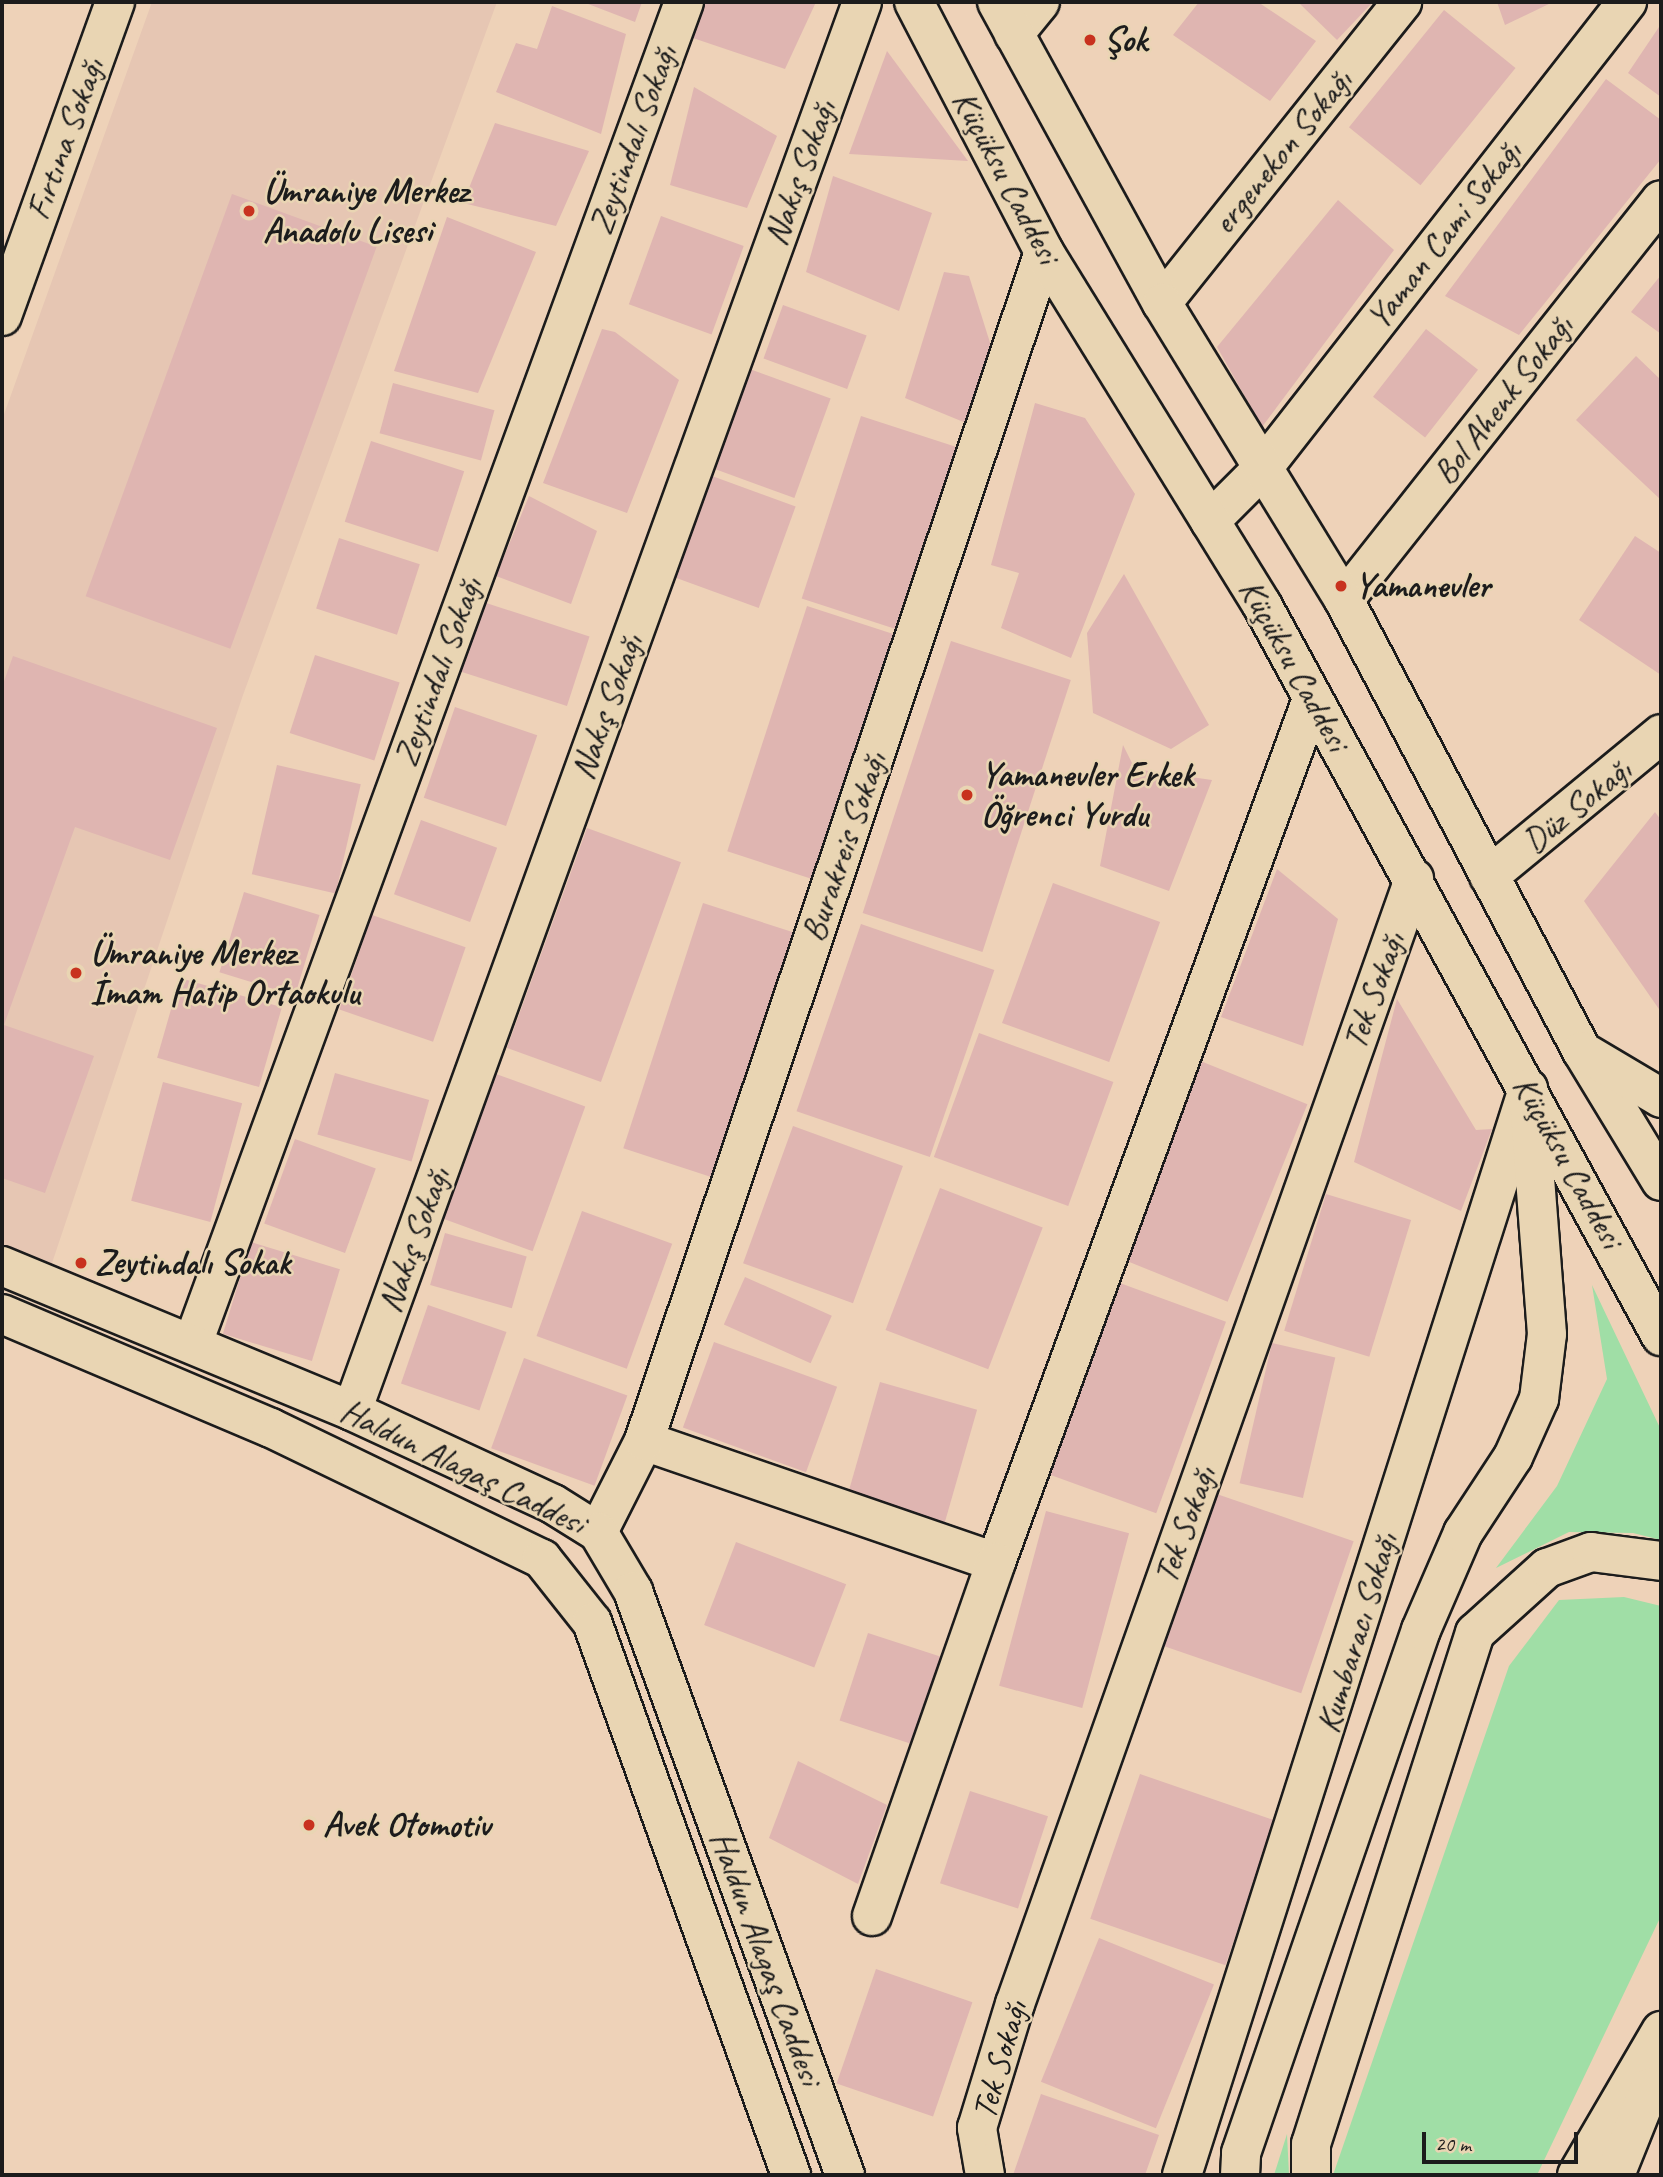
<!DOCTYPE html>
<html>
<head>
<meta charset="utf-8">
<style>
	body { margin:0 }
	#map { position:relative; width:1663px; height:2177px; overflow:hidden; background:#eed2b8; font-family:Caveat,sans-serif }
	div>[style] { position:absolute }
	[style*='--x'] { left:calc(var(--x)*1px); top:calc(var(--y)*1px); width:calc(var(--w)*1px); rotate:calc(var(--a)*1deg) }
	.built>* { inset:0; background:#e6c6b3 }
	.green>* { inset:0; background:#a0dea6 }
	.building>* { inset:0; background:#dfb5b1; transform-origin:0 0 }
	.roads { filter:drop-shadow(2px 0 #1c1c1c) drop-shadow(-2px 0 #1c1c1c) drop-shadow(0 2px #1c1c1c) drop-shadow(0 -2px #1c1c1c) }
	.street>* { height:38px; margin:-19px; padding:0 19px; transform-origin:19px; border-radius:19px; background:#e9d5b3 }
	.secondary>* { height:38px; margin:-19px; padding:0 19px; transform-origin:19px; border-radius:19px; background:#e9d5b3 }
	.primary>* { height:38px; margin:-19px; padding:0 19px; transform-origin:19px; border-radius:19px; background:#e9d5b3 }
	.highway>* { height:38px; margin:-19px; padding:0 19px; transform-origin:19px; border-radius:19px; background:#e9d5b3 }
	.dots>* { width:19px; height:19px; translate:-50% -50%; box-sizing:border-box; border:4px solid #e9d5b3; border-radius:50% }
	span { translate:-50% -50%; white-space:nowrap; text-align:center; line-height:1.15; -webkit-text-stroke:5px #e9d5b3; paint-order:stroke }
	.poi-label { font-size:35px; color:#1c1c1c; font-weight:700 }
	.left { translate:0 -50%; text-align:left }
	.street-label { font-size:35px; color:#1c1c1c }
	.frame { position:absolute; inset:0; border:4px solid #1c1c1c; pointer-events:none }
	.scale { position:absolute; left:1422px; top:2132px; width:156px; height:32px; box-sizing:border-box; border:4px solid #1c1c1c; border-top:0; padding-left:9px; font-size:21px; line-height:24px; white-space:nowrap; color:#1c1c1c; -webkit-text-stroke:5px #e9d5b3; paint-order:stroke }
</style>
</head>
<body>
<div id="map">
	<div class="built">
		<div style="clip-path:polygon(152px 2px,497px 2px,243px 695px,49px 1272px,2px 1251px,2px 420px)"></div>
	</div>
	<div class="green">
		<div style="clip-path:polygon(1592px 1285px,1661px 1430px,1661px 1540px,1633px 1533px,1569px 1532px,1496px 1568px,1557px 1486px,1607px 1379px)"></div>
		<div style="clip-path:polygon(1624px 1597px,1661px 1606px,1661px 1916px,1537px 2175px,1333px 2175px,1509px 1666px,1559px 1600px)"></div>
		<div style="clip-path:polygon(1287px 2134px,1289px 2175px,1274px 2175px)"></div>
	</div>
	<div class="building">
		<div style="clip-path:polygon(583px 2px,642px 2px,635px 22px)"></div>
		<div style="clip-path:polygon(701px 2px,816px 2px,785px 69px,687px 36px)"></div>
		<div style="clip-path:polygon(1199px 2px,1258px 2px,1316px 41px,1270px 101px,1173px 35px)"></div>
		<div style="clip-path:polygon(1298px 2px,1373px 2px,1337px 40px)"></div>
		<div style="clip-path:polygon(1497px 2px,1553px 2px,1505px 25px)"></div>
		<div style="clip-path:polygon(552px 6px,626px 34px,601px 134px,496px 92px,516px 43px,537px 49px)"></div>
		<div style="left:1444px;top:10px;width:92px;height:151px;rotate:39deg"></div>
		<div style="clip-path:polygon(1661px 24px,1661px 97px,1628px 73px)"></div>
		<div style="clip-path:polygon(887px 51px,968px 161px,849px 154px)"></div>
		<div style="clip-path:polygon(1606px 79px,1661px 120px,1661px 159px,1519px 335px,1445px 296px)"></div>
		<div style="clip-path:polygon(694px 87px,777px 136px,747px 208px,670px 185px)"></div>
		<div style="clip-path:polygon(495px 123px,589px 151px,556px 226px,463px 203px)"></div>
		<div style="clip-path:polygon(833px 176px,932px 213px,899px 311px,806px 272px)"></div>
		<div style="left:232px;top:194px;width:154px;height:428px;rotate:20deg"></div>
		<div style="clip-path:polygon(1338px 200px,1394px 250px,1262px 427px,1217px 347px)"></div>
		<div style="left:661px;top:216px;width:88px;height:94px;rotate:20deg"></div>
		<div style="clip-path:polygon(447px 217px,536px 252px,478px 393px,394px 371px)"></div>
		<div style="clip-path:polygon(944px 272px,969px 276px,992px 349px,966px 423px,905px 398px)"></div>
		<div style="clip-path:polygon(1661px 275px,1661px 334px,1631px 312px)"></div>
		<div style="left:783px;top:305px;width:89px;height:57px;rotate:20deg"></div>
		<div style="clip-path:polygon(602px 329px,615px 332px,679px 380px,627px 513px,543px 483px)"></div>
		<div style="left:1426px;top:329px;width:66px;height:86px;rotate:38deg"></div>
		<div style="clip-path:polygon(1636px 356px,1661px 380px,1661px 500px,1576px 420px)"></div>
		<div style="left:747px;top:368px;width:89px;height:106px;rotate:20deg"></div>
		<div style="left:393px;top:383px;width:105px;height:52px;rotate:15deg"></div>
		<div style="clip-path:polygon(1035px 403px,1085px 418px,1135px 494px,1071px 658px,1001px 628px,1019px 573px,991px 565px)"></div>
		<div style="left:861px;top:416px;width:106px;height:192px;rotate:18deg"></div>
		<div style="left:371px;top:441px;width:98px;height:85px;rotate:18deg"></div>
		<div style="left:712px;top:476px;width:89px;height:108px;rotate:20deg"></div>
		<div style="clip-path:polygon(529px 496px,597px 531px,571px 604px,496px 576px)"></div>
		<div style="clip-path:polygon(1635px 536px,1661px 553px,1661px 675px,1579px 620px)"></div>
		<div style="left:339px;top:538px;width:85px;height:74px;rotate:18deg"></div>
		<div style="clip-path:polygon(1124px 574px,1209px 725px,1171px 749px,1093px 713px,1087px 633px)"></div>
		<div style="left:483px;top:602px;width:112px;height:73px;rotate:18deg"></div>
		<div style="left:807px;top:606px;width:98px;height:258px;rotate:18deg"></div>
		<div style="left:951px;top:641px;width:126px;height:286px;rotate:18deg"></div>
		<div style="left:315px;top:655px;width:89px;height:82px;rotate:18deg"></div>
		<div style="clip-path:polygon(13px 656px,217px 728px,170px 860px,75px 827px,4px 1025px,94px 1056px,45px 1193px,2px 1178px,2px 687px)"></div>
		<div style="left:455px;top:707px;width:87px;height:96px;rotate:19deg"></div>
		<div style="clip-path:polygon(1123px 745px,1135px 769px,1212px 780px,1169px 891px,1100px 866px)"></div>
		<div style="left:277px;top:765px;width:86px;height:112px;rotate:13deg"></div>
		<div style="clip-path:polygon(1655px 812px,1661px 820px,1661px 1012px,1584px 901px)"></div>
		<div style="left:421px;top:820px;width:81px;height:79px;rotate:20deg"></div>
		<div style="left:587px;top:828px;width:100px;height:234px;rotate:20deg"></div>
		<div style="clip-path:polygon(1277px 869px,1338px 919px,1303px 1046px,1221px 1017px)"></div>
		<div style="left:1053px;top:883px;width:114px;height:149px;rotate:20deg"></div>
		<div style="left:244px;top:892px;width:79px;height:84px;rotate:17deg"></div>
		<div style="left:703px;top:903px;width:98px;height:258px;rotate:18deg"></div>
		<div style="left:372px;top:915px;width:99px;height:100px;rotate:19deg"></div>
		<div style="left:861px;top:924px;width:141px;height:198px;rotate:19deg"></div>
		<div style="left:180px;top:978px;width:106px;height:83px;rotate:16deg"></div>
		<div style="clip-path:polygon(1397px 999px,1476px 1130px,1492px 1129px,1461px 1211px,1354px 1162px)"></div>
		<div style="left:979px;top:1033px;width:143px;height:132px;rotate:20deg"></div>
		<div style="left:1198px;top:1060px;width:118px;height:213px;rotate:22deg"></div>
		<div style="left:335px;top:1073px;width:98px;height:64px;rotate:16deg"></div>
		<div style="left:496px;top:1074px;width:95px;height:154px;rotate:20deg"></div>
		<div style="left:163px;top:1082px;width:82px;height:123px;rotate:15deg"></div>
		<div style="left:793px;top:1126px;width:117px;height:146px;rotate:20deg"></div>
		<div style="left:295px;top:1139px;width:86px;height:90px;rotate:20deg"></div>
		<div style="left:940px;top:1188px;width:110px;height:152px;rotate:21deg"></div>
		<div style="left:1326px;top:1194px;width:89px;height:143px;rotate:17deg"></div>
		<div style="left:582px;top:1211px;width:96px;height:133px;rotate:20deg"></div>
		<div style="left:445px;top:1233px;width:85px;height:54px;rotate:16deg"></div>
		<div style="left:251px;top:1242px;width:93px;height:96px;rotate:17deg"></div>
		<div style="left:745px;top:1277px;width:95px;height:52px;rotate:24deg"></div>
		<div style="left:1117px;top:1282px;width:116px;height:204px;rotate:20deg"></div>
		<div style="left:428px;top:1305px;width:83px;height:83px;rotate:19deg"></div>
		<div style="left:714px;top:1342px;width:131px;height:91px;rotate:20deg"></div>
		<div style="left:1272px;top:1343px;width:65px;height:144px;rotate:13deg"></div>
		<div style="left:524px;top:1358px;width:110px;height:96px;rotate:20deg"></div>
		<div style="left:880px;top:1382px;width:101px;height:119px;rotate:16deg"></div>
		<div style="left:1208px;top:1491px;width:154px;height:161px;rotate:19deg"></div>
		<div style="left:1046px;top:1511px;width:86px;height:181px;rotate:15deg"></div>
		<div style="left:736px;top:1542px;width:118px;height:89px;rotate:21deg"></div>
		<div style="left:868px;top:1633px;width:84px;height:92px;rotate:18deg"></div>
		<div style="clip-path:polygon(798px 1761px,887px 1805px,858px 1884px,769px 1838px)"></div>
		<div style="left:1140px;top:1774px;width:143px;height:153px;rotate:19deg"></div>
		<div style="left:970px;top:1791px;width:82px;height:97px;rotate:18deg"></div>
		<div style="left:1099px;top:1938px;width:124px;height:155px;rotate:22deg"></div>
		<div style="left:876px;top:1969px;width:102px;height:121px;rotate:19deg"></div>
		<div style="clip-path:polygon(1041px 2094px,1159px 2135px,1145px 2175px,1013px 2175px)"></div>
	</div>
	<div class="roads">
		<div class="street">
			<div style="--x:1014;--y:34;--w:41;--a:-50.9"></div>
			<div style="--x:1162;--y:303;--w:385;--a:-51.4"></div>
			<div style="--x:1262;--y:469;--w:593;--a:-51.99"></div>
			<div style="--x:1344;--y:600;--w:510;--a:-51.6"></div>
			<div style="--x:1489;--y:876;--w:223;--a:-39.5"></div>
			<div style="--x:193;--y:1343;--w:1428;--a:-69.89"></div>
			<div style="--x:352;--y:1411;--w:1498;--a:-70.1"></div>
			<div style="--x:644;--y:1441;--w:372;--a:19"></div>
			<div style="--x:996;--y:1562;--w:919;--a:-69.89"></div>
			<div style="--x:598;--y:1532;--w:102;--a:-63.2"></div>
			<div style="--x:644;--y:1441;--w:1254;--a:-71.41"></div>
			<div style="--x:872;--y:1916;--w:375;--a:-70.7"></div>
			<div style="--x:985;--y:2175;--w:48;--a:-99.7"></div>
			<div style="--x:977;--y:2128;--w:130;--a:-73"></div>
			<div style="--x:1015;--y:2004;--w:1194;--a:-70.47"></div>
			<div style="--x:1182;--y:2175;--w:1140;--a:-72.33"></div>
		</div>
		<div class="secondary">
			<div style="--x:2;--y:316;--w:334;--a:-70.2"></div>
			<div style="--x:1210;--y:521;--w:74;--a:-45"></div>
			<div style="--x:2;--y:1266;--w:379;--a:22.5"></div>
			<div style="--x:352;--y:1411;--w:221;--a:24.8"></div>
			<div style="--x:553;--y:1504;--w:53;--a:31.9"></div>
			<div style="--x:598;--y:1532;--w:69;--a:59.3"></div>
			<div style="--x:633;--y:1591;--w:621;--a:70.05"></div>
			<div style="--x:2;--y:1314;--w:292;--a:23"></div>
			<div style="--x:271;--y:1428;--w:301;--a:25.8"></div>
			<div style="--x:542;--y:1559;--w:80;--a:51.6"></div>
			<div style="--x:592;--y:1622;--w:588;--a:70.21"></div>
		</div>
		<div class="primary">
			<div style="--x:914;--y:2;--w:282;--a:62.5"></div>
			<div style="--x:1044;--y:252;--w:415;--a:58.3"></div>
			<div style="--x:1262;--y:605;--w:833;--a:61.37"></div>
			<div style="--x:997;--y:2;--w:343;--a:61.3"></div>
			<div style="--x:1162;--y:303;--w:348;--a:58.5"></div>
			<div style="--x:1344;--y:600;--w:510;--a:62.18"></div>
			<div style="--x:1582;--y:1051;--w:152;--a:58.7"></div>
		</div>
		<div class="highway">
			<div style="--x:1582;--y:1051;--w:92;--a:30.7"></div>
			<div style="--x:1240;--y:2175;--w:22;--a:-87"></div>
			<div style="--x:1241;--y:2153;--w:553;--a:-71.01"></div>
			<div style="--x:1421;--y:1630;--w:106;--a:-66.6"></div>
			<div style="--x:1463;--y:1533;--w:91;--a:-56.7"></div>
			<div style="--x:1513;--y:1457;--w:64;--a:-65.9"></div>
			<div style="--x:1539;--y:1399;--w:65;--a:-83"></div>
			<div style="--x:1547;--y:1334;--w:246;--a:-94.4"></div>
			<div style="--x:1311;--y:2175;--w:31;--a:-90"></div>
			<div style="--x:1311;--y:2144;--w:537;--a:-72.21"></div>
			<div style="--x:1475;--y:1633;--w:97;--a:-42.1"></div>
			<div style="--x:1547;--y:1568;--w:47;--a:-20"></div>
			<div style="--x:1591;--y:1552;--w:71;--a:7.3"></div>
			<div style="--x:1577;--y:2175;--w:167;--a:-59.7"></div>
			<div style="--x:1615;--y:2175;--w:94;--a:-68.1"></div>
		</div>
	</div>
	<div class="dots">
		<div style="left:1090px;top:40px;background:#c8321e"></div>
		<div style="left:249px;top:211px;background:#c8321e"></div>
		<div style="left:1341px;top:586px;background:#c8321e"></div>
		<div style="left:967px;top:795px;background:#c8321e"></div>
		<div style="left:76px;top:973px;background:#c8321e"></div>
		<div style="left:81px;top:1263px;background:#c8321e"></div>
		<div style="left:309px;top:1825px;background:#c8321e"></div>
	</div>
	<div class="poi-label">
		<span class="left" style="left:1104px;top:40px">Şok</span>
		<span class="left" style="left:263px;top:211px">Ümraniye Merkez<br>Anadolu Lisesi</span>
		<span class="left" style="left:1355px;top:586px">Yamanevler</span>
		<span class="left" style="left:981px;top:795px">Yamanevler Erkek<br>Öğrenci Yurdu</span>
		<span class="left" style="left:90px;top:973px">Ümraniye Merkez<br>İmam Hatip Ortaokulu</span>
		<span class="left" style="left:95px;top:1263px">Zeytindalı Sokak</span>
		<span class="left" style="left:323px;top:1825px">Avek Otomotiv</span>
	</div>
	<div class="street-label">
		<span style="left:65px;top:139px;rotate:-70deg">Fırtına Sokağı</span>
		<span style="left:633px;top:140px;rotate:-70deg">Zeytindalı Sokağı</span>
		<span style="left:1282px;top:152px;rotate:-51deg">ergenekon Sokağı</span>
		<span style="left:800px;top:173px;rotate:-70deg">Nakış Sokağı</span>
		<span style="left:1006px;top:177px;rotate:62deg">Küçüksu Caddesi</span>
		<span style="left:1444px;top:235px;rotate:-52deg">Yaman Cami Sokağı</span>
		<span style="left:1503px;top:400px;rotate:-52deg">Bol Ahenk Sokağı</span>
		<span style="left:1294px;top:665px;rotate:61deg">Küçüksu Caddesi</span>
		<span style="left:438px;top:672px;rotate:-70deg">Zeytindalı Sokağı</span>
		<span style="left:607px;top:707px;rotate:-70deg">Nakış Sokağı</span>
		<span style="left:1577px;top:806px;rotate:-39deg">Düz Sokağı</span>
		<span style="left:844px;top:847px;rotate:-71deg">Burakreis Sokağı</span>
		<span style="left:1374px;top:991px;rotate:-70deg">Tek Sokağı</span>
		<span style="left:1568px;top:1162px;rotate:61deg">Küçüksu Caddesi</span>
		<span style="left:414px;top:1240px;rotate:-70deg">Nakış Sokağı</span>
		<span style="left:463px;top:1467px;rotate:26deg">Haldun Alagaş Caddesi</span>
		<span style="left:1185px;top:1525px;rotate:-70deg">Tek Sokağı</span>
		<span style="left:1357px;top:1633px;rotate:-73deg">Kumbaracı Sokağı</span>
		<span style="left:766px;top:1958px;rotate:70deg">Haldun Alagaş Caddesi</span>
		<span style="left:1000px;top:2060px;rotate:-74deg">Tek Sokağı</span>
	</div>
	<div class="frame"></div>
	<div class="scale">20 m</div>
</div>
</body>
</html>
